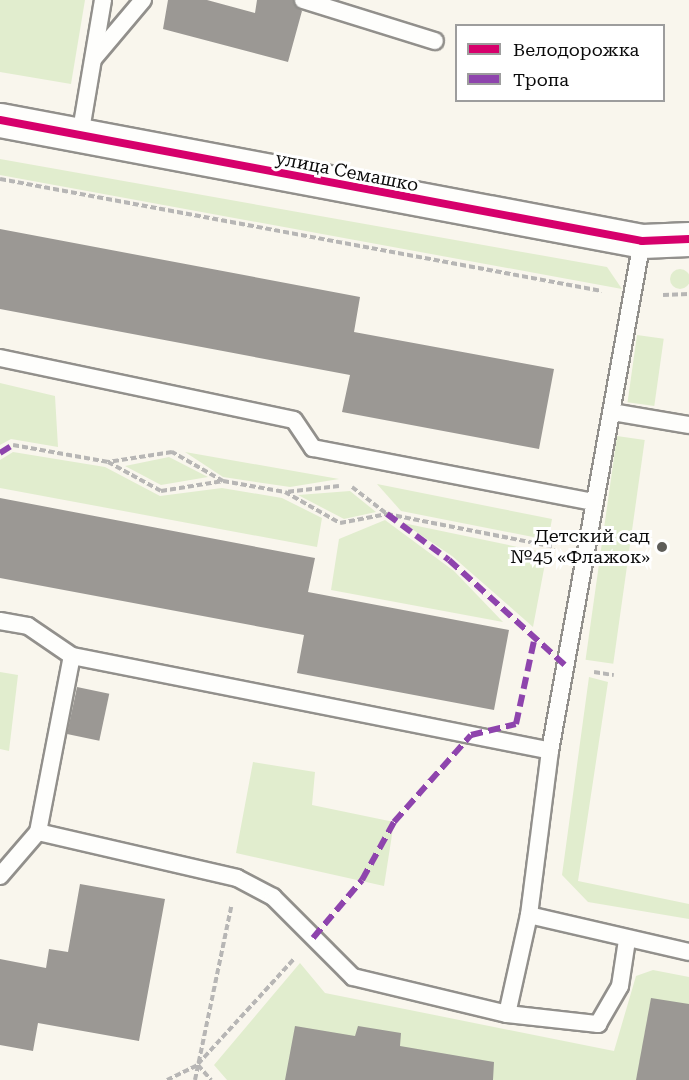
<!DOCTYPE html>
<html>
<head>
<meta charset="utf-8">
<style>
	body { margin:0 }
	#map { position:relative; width:689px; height:1080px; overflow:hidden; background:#f9f6ed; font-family:"Roboto Serif",serif }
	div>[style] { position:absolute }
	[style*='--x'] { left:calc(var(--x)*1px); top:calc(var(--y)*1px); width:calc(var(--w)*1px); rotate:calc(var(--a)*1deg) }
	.green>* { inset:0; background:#e1edce; transform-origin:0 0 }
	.round { border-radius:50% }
	.building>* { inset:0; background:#9b9894; transform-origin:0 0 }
	.path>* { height:4px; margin-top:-2px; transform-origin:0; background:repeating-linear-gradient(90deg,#b7b6b5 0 6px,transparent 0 9px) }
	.roads { filter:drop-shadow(2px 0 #92908c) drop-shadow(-2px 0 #92908c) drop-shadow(0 2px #92908c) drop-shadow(0 -2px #92908c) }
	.service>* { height:16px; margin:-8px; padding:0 8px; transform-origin:8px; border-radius:8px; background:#fefefc }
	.tertiary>* { height:33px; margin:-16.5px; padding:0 16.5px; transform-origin:16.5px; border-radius:16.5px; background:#fefefc }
	.quiet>* { height:6px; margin-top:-3px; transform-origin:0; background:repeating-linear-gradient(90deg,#8e44ad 0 12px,transparent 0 18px) }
	.cycleway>* { height:8px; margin:-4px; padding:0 4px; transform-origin:4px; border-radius:4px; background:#d6006c }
	.dots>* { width:16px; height:16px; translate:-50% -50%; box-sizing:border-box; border:3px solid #fff; border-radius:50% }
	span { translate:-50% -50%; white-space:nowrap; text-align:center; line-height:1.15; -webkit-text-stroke:6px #fff; paint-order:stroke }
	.street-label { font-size:18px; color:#0a0a0a }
	.poi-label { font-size:18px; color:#0a0a0a }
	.right { translate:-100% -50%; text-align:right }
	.legend { position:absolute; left:455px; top:24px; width:210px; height:78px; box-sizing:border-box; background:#fff; border:2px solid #9d9d9d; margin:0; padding:8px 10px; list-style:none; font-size:18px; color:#0a0a0a }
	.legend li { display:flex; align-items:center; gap:12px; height:30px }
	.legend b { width:30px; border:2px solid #9d9d9d }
</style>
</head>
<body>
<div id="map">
	<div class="green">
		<div style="clip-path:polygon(0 0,85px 0,71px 84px,0 72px)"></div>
		<div style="clip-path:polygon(0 159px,607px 267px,622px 289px,0 175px)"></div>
		<div class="round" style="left:670px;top:269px;width:20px;height:20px"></div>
		<div style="left:637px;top:335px;width:27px;height:68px;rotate:8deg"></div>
		<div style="clip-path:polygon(0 383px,55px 396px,58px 447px,11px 439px,0 445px)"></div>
		<div style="left:617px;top:436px;width:28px;height:226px;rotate:8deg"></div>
		<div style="clip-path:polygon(13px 452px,105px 467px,160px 496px,222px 488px,282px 498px,322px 518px,317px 547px,0 488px,0 460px)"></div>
		<div style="clip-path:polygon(185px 452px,339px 479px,290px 487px,223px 477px)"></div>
		<div style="clip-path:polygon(169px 457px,208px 477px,161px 485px,125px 466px)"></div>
		<div style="clip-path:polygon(377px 484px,552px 519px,548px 540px,401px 511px)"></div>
		<div style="clip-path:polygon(350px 491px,376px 512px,344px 519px,298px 495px)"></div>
		<div style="clip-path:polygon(385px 520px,454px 571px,503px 622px,331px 590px,339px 539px)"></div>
		<div style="clip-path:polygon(403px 523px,547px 553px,533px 627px,452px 556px)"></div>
		<div style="clip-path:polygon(0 672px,18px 675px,9px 751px,0 749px)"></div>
		<div style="clip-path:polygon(589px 677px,608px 682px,578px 881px,689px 904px,689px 919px,588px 902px,562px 875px)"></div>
		<div style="clip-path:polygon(253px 762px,315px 772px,312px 805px,394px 822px,384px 886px,236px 853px)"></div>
		<div style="clip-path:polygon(300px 963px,325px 993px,614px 1051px,636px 976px,653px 970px,689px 977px,689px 1080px,227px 1080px,214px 1065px)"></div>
	</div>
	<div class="building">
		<div style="clip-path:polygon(168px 0,207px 0,255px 13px,257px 0,293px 0,302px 11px,288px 62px,163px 29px)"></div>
		<div style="clip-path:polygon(0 229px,360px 297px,354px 332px,554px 369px,539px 449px,342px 412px,350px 375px,0 309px)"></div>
		<div style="clip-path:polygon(0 498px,315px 558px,308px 592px,509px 630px,494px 710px,297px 673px,304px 635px,0 578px)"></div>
		<div style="left:77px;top:687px;width:33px;height:48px;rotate:12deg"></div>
		<div style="clip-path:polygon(80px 884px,165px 899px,139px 1041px,38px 1023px,33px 1051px,0 1045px,0 959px,46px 968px,49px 949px,68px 952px)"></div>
		<div style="clip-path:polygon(651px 998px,689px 1004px,689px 1080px,636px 1080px)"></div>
		<div style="clip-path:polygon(295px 1026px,355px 1036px,358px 1026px,401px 1033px,400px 1046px,494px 1062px,493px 1080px,285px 1080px)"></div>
	</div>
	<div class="path">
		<div style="--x:0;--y:179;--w:612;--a:10.54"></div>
		<div style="--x:663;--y:295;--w:26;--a:-2"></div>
		<div style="--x:13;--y:445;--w:97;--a:10.1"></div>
		<div style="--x:223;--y:481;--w:59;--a:-150.4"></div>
		<div style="--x:172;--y:452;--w:65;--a:171.1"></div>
		<div style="--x:108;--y:462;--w:60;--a:28.7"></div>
		<div style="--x:161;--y:491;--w:63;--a:-9.2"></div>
		<div style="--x:223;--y:481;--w:63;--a:10.1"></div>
		<div style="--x:339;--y:486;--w:54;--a:173.7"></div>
		<div style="--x:285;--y:492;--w:63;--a:29.4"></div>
		<div style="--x:340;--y:523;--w:48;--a:-10.8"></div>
		<div style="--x:387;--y:514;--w:171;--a:11.1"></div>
		<div style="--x:352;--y:487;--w:44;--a:37.6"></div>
		<div style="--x:594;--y:672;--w:20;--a:9"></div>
		<div style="--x:198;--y:1064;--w:142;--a:-47.6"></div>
		<div style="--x:167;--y:1080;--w:34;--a:-26"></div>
		<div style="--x:198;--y:1065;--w:20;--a:49"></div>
		<div style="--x:195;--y:1080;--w:177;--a:-78.2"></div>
	</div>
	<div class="roads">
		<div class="service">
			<div style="--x:303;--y:0;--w:138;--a:17.3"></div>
			<div style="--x:94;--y:58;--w:76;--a:-49.8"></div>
			<div style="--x:80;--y:136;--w:138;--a:-80.4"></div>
			<div style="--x:642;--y:241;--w:518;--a:100.23"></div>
			<div style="--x:550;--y:751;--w:165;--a:97.3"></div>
			<div style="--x:529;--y:915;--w:164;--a:13"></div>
			<div style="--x:0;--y:358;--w:300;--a:11.9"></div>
			<div style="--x:294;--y:420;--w:34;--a:56"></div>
			<div style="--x:313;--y:448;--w:286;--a:10.9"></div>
			<div style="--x:612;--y:412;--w:78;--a:9.6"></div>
			<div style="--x:0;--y:621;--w:28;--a:10"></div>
			<div style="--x:28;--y:626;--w:53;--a:34.3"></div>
			<div style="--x:38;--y:832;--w:179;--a:-79.1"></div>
			<div style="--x:72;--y:656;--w:487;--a:11.2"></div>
			<div style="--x:0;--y:876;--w:58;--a:-49.2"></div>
			<div style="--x:38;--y:832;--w:204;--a:13"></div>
			<div style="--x:237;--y:878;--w:41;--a:27.8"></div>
			<div style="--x:273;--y:897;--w:113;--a:45"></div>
			<div style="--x:353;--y:977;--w:158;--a:13.5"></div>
			<div style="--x:507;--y:1014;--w:92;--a:6.3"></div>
			<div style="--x:598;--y:1024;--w:44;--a:-59.9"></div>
			<div style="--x:620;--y:986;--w:47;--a:-81.3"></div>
			<div style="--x:507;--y:1014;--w:101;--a:-77.5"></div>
		</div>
		<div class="tertiary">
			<div style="--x:0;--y:120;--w:653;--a:10.67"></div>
			<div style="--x:642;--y:241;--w:47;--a:-2.4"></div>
		</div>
	</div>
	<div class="quiet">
		<div style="--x:0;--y:453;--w:15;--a:-32"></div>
		<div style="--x:387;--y:514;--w:77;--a:36.6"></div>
		<div style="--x:449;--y:560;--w:156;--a:42.2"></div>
		<div style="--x:313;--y:938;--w:76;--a:-49.8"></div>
		<div style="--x:362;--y:880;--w:66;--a:-61.1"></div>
		<div style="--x:394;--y:822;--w:116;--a:-48.5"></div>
		<div style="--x:471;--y:735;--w:46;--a:-13.7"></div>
		<div style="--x:516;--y:724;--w:90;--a:-77.8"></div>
	</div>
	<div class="cycleway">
		<div style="--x:0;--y:120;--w:653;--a:10.67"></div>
		<div style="--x:642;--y:241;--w:47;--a:-2.4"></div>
	</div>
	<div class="dots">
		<div style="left:662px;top:547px;background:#5e5d59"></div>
	</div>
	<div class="street-label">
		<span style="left:347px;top:172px;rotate:11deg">улица Семашко</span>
	</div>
	<div class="poi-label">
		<span class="right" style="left:650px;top:547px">Детский сад<br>№45 «Флажок»</span>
	</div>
	<ul class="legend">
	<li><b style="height:8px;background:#d6006c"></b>Велодорожка</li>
	<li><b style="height:8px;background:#8e44ad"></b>Тропа</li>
	</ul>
</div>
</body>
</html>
